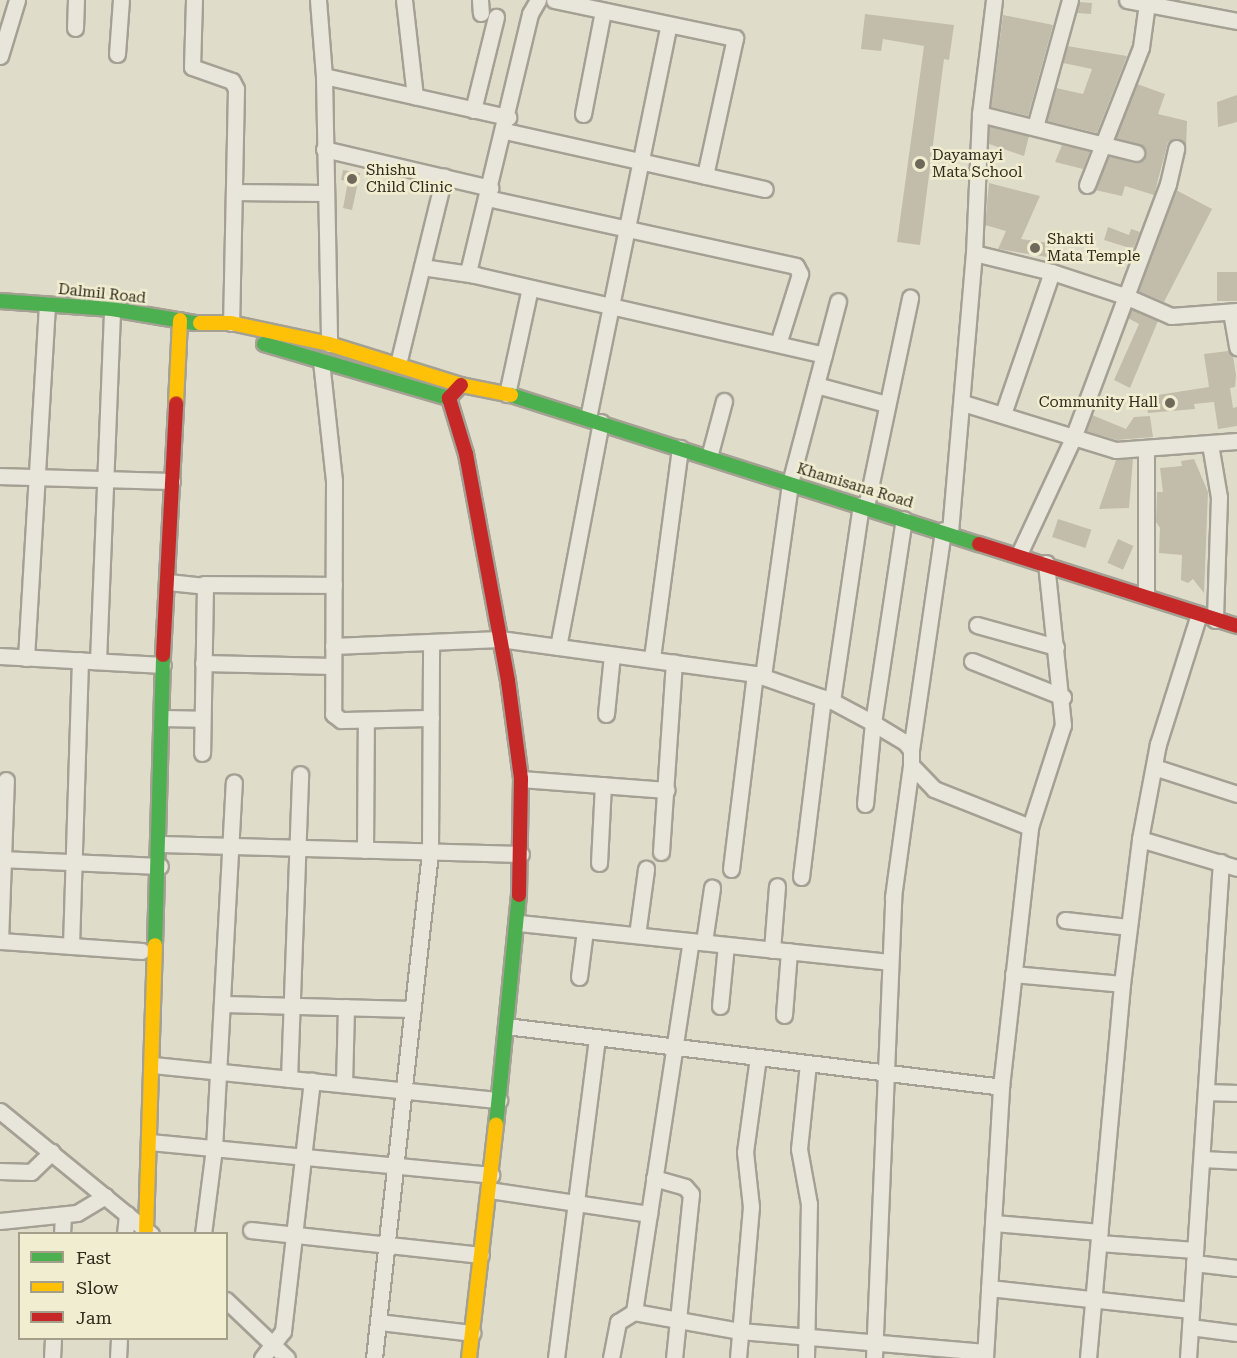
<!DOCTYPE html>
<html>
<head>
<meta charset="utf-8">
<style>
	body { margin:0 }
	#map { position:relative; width:1237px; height:1358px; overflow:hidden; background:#dfddca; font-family:"Roboto Serif",serif }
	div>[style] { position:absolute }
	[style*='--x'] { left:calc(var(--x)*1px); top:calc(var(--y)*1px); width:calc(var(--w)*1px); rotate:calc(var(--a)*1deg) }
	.building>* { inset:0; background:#c2bcab; transform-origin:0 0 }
	.roads { filter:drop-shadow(2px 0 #a4a194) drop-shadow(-2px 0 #a4a194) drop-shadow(0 2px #a4a194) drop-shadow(0 -2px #a4a194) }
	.street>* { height:15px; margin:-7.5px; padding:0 7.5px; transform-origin:7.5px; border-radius:7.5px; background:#e8e6db }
	.fast>* { height:14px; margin:-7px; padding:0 7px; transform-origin:7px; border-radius:7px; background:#4caf50 }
	.slow>* { height:14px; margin:-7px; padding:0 7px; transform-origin:7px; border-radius:7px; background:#ffc107 }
	.jam>* { height:14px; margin:-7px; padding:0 7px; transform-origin:7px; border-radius:7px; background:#c62828 }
	.dots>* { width:16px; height:16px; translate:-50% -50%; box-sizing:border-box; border:3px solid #f0edd0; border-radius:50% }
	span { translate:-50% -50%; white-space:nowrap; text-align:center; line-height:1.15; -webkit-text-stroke:5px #f0edd0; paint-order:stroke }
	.poi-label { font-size:15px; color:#312b1d }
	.left { translate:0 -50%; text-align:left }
	.right { translate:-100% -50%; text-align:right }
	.street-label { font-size:15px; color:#312b1d }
	.legend { position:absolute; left:18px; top:1232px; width:210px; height:108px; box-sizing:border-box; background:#f0edd0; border:2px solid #a49f88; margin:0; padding:8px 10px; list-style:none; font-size:18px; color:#312b1d }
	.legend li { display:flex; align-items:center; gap:12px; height:30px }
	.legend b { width:30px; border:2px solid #a49f88 }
</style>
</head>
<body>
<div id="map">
	<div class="building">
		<div style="clip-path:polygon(1079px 2px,1092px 3px,1091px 14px,1076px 13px)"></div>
		<div style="clip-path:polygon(865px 14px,954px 25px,949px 60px,944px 59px,920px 245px,897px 242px,924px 46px,883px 39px,881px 51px,861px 49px)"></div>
		<div style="clip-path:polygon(1003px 15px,1053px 25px,1028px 116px,991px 107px)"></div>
		<div style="clip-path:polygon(1067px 46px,1127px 56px,1097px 133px,1047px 121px,1056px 88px,1083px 94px,1092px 69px,1063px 63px)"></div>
		<div style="clip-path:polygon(1137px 84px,1165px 94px,1158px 114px,1187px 121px,1186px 149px,1179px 139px,1168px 142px,1154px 195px,1125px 186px,1122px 196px,1095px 190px,1109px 156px,1134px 163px,1145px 156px,1142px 146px,1116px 138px)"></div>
		<div style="clip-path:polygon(1237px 95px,1237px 122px,1218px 127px,1217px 102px)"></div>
		<div style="clip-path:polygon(989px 126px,1029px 136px,1024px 156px,989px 144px)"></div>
		<div style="clip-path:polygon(1062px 145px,1090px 151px,1083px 169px,1055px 162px)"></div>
		<div style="clip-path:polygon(343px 170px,360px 173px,352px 210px,343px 208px,348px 181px,341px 180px)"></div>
		<div style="clip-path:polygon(989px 183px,1040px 196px,1021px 239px,1049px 243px,1047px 257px,998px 249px,1006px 231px,985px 225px)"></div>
		<div style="clip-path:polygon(1176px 190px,1212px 209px,1164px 302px,1138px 291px)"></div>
		<div style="clip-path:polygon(1108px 227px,1129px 235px,1131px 229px,1140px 232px,1133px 249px,1104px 240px)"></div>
		<div style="left:1237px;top:272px;width:29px;height:20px;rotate:90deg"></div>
		<div style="clip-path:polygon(1131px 309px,1158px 321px,1130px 388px,1114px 380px,1139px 324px,1128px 318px)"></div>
		<div style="clip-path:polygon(1228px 351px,1233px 356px,1236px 375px,1235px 387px,1230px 388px,1233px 408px,1237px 407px,1237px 426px,1218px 429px,1214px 402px,1194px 404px,1195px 409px,1148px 413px,1145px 397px,1209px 387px,1204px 354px)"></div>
		<div style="clip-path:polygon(1092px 415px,1126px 429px,1134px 417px,1150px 416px,1153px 437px,1117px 440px,1086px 431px)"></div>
		<div style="clip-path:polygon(1133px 459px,1129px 508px,1099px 509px,1116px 460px)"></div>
		<div style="clip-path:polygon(1194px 459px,1208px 492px,1204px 593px,1193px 579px,1188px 583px,1181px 580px,1182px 555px,1159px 553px,1160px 528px,1156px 522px,1157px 492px,1163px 492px,1160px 468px,1182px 466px,1181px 461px)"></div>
		<div style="left:1058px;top:519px;width:35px;height:19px;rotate:18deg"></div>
		<div style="left:1118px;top:539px;width:17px;height:26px;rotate:24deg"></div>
	</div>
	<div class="roads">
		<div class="street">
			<div style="--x:194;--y:0;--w:67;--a:91.7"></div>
			<div style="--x:192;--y:67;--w:42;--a:19.3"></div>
			<div style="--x:232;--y:81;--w:9;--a:63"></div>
			<div style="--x:236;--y:89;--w:234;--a:91.2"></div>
			<div style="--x:318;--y:0;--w:76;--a:85.5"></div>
			<div style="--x:324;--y:76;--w:268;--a:88.9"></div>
			<div style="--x:404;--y:0;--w:97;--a:83.5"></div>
			<div style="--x:480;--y:0;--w:13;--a:86"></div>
			<div style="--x:538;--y:0;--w:16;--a:120"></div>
			<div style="--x:530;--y:14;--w:261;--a:103.5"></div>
			<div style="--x:469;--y:268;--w:6;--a:72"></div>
			<div style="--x:471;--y:274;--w:362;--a:12.9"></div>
			<div style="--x:554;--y:0;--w:185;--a:11.9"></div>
			<div style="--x:735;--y:38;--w:141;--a:102.3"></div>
			<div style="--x:1127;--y:0;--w:112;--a:10.8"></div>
			<div style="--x:75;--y:28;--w:28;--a:-88"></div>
			<div style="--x:117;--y:54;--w:54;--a:-85.8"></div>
			<div style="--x:0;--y:56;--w:59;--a:-73.1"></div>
			<div style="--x:324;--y:76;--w:189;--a:12.6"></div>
			<div style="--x:473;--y:110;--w:96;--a:-76.1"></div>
			<div style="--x:583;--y:114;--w:105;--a:-79"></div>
			<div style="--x:980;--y:114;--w:161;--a:14"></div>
			<div style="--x:1035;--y:127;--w:132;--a:-74.6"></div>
			<div style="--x:505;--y:131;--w:266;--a:12.6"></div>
			<div style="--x:324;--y:149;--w:171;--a:13.2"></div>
			<div style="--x:1087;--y:185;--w:148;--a:-68.6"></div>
			<div style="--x:1141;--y:47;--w:44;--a:-82.2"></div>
			<div style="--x:234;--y:192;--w:90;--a:0.6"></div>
			<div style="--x:487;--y:198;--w:316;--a:12.4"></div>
			<div style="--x:796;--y:266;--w:9;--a:63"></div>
			<div style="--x:800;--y:274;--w:73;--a:107.4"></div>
			<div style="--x:974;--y:253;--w:80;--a:13.7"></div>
			<div style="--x:1052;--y:272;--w:77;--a:18.2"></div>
			<div style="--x:1125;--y:296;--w:50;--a:23.5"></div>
			<div style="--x:1171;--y:316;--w:66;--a:-4.3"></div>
			<div style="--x:422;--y:267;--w:55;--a:8.4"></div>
			<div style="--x:1231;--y:312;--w:36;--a:80"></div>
			<div style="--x:321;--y:361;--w:121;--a:83.8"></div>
			<div style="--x:334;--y:481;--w:233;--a:90.2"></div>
			<div style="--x:333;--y:714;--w:10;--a:37"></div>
			<div style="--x:341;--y:720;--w:90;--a:-1.3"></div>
			<div style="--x:398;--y:364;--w:193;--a:-76.2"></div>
			<div style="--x:816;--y:385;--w:73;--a:15"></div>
			<div style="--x:507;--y:394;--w:108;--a:-77.8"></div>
			<div style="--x:963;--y:403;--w:160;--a:17.1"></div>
			<div style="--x:1116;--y:450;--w:121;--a:-4.3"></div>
			<div style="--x:1003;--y:414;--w:150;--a:-71"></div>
			<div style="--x:588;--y:418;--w:401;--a:-78.4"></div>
			<div style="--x:1210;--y:444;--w:54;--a:80.4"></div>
			<div style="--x:1219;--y:497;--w:123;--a:91.9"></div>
			<div style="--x:1146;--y:450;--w:144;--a:90"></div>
			<div style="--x:709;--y:457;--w:58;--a:-75"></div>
			<div style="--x:0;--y:476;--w:172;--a:1.7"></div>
			<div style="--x:866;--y:507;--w:214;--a:-78.1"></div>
			<div style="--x:950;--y:532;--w:280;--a:-85.1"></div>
			<div style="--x:974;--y:253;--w:139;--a:-87.5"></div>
			<div style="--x:980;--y:114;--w:115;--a:-83"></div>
			<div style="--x:1019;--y:554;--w:128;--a:-65"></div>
			<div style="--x:1073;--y:438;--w:271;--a:-69.5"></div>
			<div style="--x:1168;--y:184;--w:37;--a:-77"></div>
			<div style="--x:168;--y:582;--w:37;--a:6"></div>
			<div style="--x:205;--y:586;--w:167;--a:91"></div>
			<div style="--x:204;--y:584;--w:130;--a:0.4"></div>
			<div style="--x:977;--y:625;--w:82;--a:15.6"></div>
			<div style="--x:333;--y:646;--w:167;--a:-2.4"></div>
			<div style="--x:500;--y:639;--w:257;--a:7.8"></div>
			<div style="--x:755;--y:674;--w:82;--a:19.3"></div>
			<div style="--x:832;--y:701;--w:47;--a:28.2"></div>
			<div style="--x:873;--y:723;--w:37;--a:31"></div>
			<div style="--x:905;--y:742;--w:10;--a:53"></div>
			<div style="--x:911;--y:750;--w:15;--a:90"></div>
			<div style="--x:911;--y:765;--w:33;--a:46"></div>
			<div style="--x:934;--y:789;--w:103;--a:21.6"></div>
			<div style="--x:558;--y:647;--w:229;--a:-79.2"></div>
			<div style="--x:0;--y:656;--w:163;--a:3.2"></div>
			<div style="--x:26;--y:658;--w:354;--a:-86.6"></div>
			<div style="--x:652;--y:658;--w:212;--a:-82.4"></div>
			<div style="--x:98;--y:661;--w:352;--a:-87.7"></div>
			<div style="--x:972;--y:661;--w:98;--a:21.6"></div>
			<div style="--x:203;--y:663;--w:130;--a:1.3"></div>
			<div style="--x:763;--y:676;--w:195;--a:-82"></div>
			<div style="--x:790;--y:483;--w:188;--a:-75.2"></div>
			<div style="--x:832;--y:701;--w:198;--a:-81.6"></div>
			<div style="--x:606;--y:714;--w:59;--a:-84.2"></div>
			<div style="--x:162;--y:718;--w:39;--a:1"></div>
			<div style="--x:911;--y:750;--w:222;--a:-81.7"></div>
			<div style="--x:1154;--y:767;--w:87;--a:18"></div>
			<div style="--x:521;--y:779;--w:146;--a:4.3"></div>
			<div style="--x:865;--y:804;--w:81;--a:-84.4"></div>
			<div style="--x:873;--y:723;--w:206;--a:-81.4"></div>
			<div style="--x:1140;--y:839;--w:101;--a:16.6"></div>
			<div style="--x:161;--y:844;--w:360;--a:1.6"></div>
			<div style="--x:365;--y:850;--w:130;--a:-89.6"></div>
			<div style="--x:661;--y:852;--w:190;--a:-86.1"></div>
			<div style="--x:0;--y:859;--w:160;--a:2.5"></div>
			<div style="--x:599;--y:863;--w:78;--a:-87.1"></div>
			<div style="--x:731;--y:869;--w:196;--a:-83"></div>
			<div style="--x:801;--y:877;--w:181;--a:-83"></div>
			<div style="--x:1065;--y:920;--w:63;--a:6.3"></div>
			<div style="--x:519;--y:923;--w:372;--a:6"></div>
			<div style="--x:637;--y:935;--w:67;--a:-82.2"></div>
			<div style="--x:0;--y:941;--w:161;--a:-87.9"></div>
			<div style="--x:0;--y:941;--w:142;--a:4"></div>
			<div style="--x:704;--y:942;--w:55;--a:-81.6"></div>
			<div style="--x:71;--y:946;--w:286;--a:-88.2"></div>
			<div style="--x:772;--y:950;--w:64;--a:-85.5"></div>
			<div style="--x:1013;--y:974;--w:109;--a:5.2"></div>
			<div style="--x:579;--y:977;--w:47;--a:-82.7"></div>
			<div style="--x:222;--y:1004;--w:191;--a:1.5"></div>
			<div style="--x:720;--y:1006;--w:61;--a:-84.4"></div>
			<div style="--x:784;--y:1015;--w:64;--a:-85.5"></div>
			<div style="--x:506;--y:1026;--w:499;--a:7"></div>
			<div style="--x:153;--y:1065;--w:348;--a:5.8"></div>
			<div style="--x:289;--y:1079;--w:305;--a:-87.9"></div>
			<div style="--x:344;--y:1084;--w:77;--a:-88.5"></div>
			<div style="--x:1206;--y:1092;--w:31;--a:2"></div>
			<div style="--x:0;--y:1111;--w:195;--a:39.2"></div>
			<div style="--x:150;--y:1142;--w:343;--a:5.5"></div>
			<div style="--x:1202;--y:1159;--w:35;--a:3"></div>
			<div style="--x:0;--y:1171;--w:31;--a:2"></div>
			<div style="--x:31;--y:1172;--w:29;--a:-44"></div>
			<div style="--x:654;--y:1178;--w:32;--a:16"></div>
			<div style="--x:685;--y:1187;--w:9;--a:49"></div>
			<div style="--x:691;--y:1194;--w:165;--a:95.9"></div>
			<div style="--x:489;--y:1190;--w:162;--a:8.5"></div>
			<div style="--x:0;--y:1221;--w:77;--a:-5.9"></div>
			<div style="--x:77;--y:1213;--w:33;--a:-31"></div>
			<div style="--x:994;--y:1223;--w:106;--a:4.9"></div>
			<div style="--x:251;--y:1230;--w:231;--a:6.2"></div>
			<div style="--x:62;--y:1234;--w:19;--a:-87"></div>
			<div style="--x:125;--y:1234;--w:20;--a:-84"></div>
			<div style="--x:203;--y:1234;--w:87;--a:-82.7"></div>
			<div style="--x:214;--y:1148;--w:366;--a:-86.9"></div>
			<div style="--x:1099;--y:1243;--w:96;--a:4.2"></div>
			<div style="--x:1194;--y:1263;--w:43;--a:6.6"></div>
			<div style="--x:989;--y:1288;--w:203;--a:6.2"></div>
			<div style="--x:226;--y:1300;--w:84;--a:43.6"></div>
			<div style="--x:634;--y:1312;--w:375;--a:-81.3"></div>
			<div style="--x:379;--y:1322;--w:94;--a:6.7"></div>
			<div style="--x:1190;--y:1327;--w:47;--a:7.3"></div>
			<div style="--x:52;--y:1358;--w:20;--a:-87"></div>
			<div style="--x:118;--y:1358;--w:20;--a:-87"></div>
			<div style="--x:262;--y:1358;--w:34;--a:-52"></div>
			<div style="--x:283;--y:1331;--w:252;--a:-83.4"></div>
			<div style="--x:374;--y:1358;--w:509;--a:-83.68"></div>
			<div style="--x:430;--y:852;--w:210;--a:-89.7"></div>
			<div style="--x:556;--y:1358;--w:322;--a:-82.7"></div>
			<div style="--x:611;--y:1358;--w:37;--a:-79"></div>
			<div style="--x:618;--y:1322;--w:19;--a:-32"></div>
			<div style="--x:634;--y:1312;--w:108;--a:10.2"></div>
			<div style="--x:740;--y:1331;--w:246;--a:4.9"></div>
			<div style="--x:738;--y:1358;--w:152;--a:-85.1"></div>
			<div style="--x:751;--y:1207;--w:55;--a:-96.2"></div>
			<div style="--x:745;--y:1152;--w:96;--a:-82.2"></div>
			<div style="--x:806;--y:1358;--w:154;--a:-88.9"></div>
			<div style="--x:809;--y:1204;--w:56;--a:-100.3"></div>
			<div style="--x:799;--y:1149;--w:85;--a:-84"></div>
			<div style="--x:874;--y:1358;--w:461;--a:-87.6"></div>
			<div style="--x:893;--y:897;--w:133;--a:-82.2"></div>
			<div style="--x:985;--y:1358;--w:271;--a:-86.6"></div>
			<div style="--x:1001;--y:1087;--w:262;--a:-83.6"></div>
			<div style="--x:1030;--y:827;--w:107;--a:-72.1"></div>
			<div style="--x:1063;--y:725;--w:163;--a:-96"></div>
			<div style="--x:1088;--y:1358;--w:376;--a:-84.8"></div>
			<div style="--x:1122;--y:984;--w:146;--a:-82.9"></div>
			<div style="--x:1140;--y:839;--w:97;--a:-79.3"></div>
			<div style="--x:1158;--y:744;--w:136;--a:-72.5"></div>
			<div style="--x:1188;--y:1358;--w:497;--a:-86.2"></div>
		</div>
		<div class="fast">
			<div style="--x:0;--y:301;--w:112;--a:4.1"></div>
			<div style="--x:112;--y:309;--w:84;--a:9.6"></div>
			<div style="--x:264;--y:344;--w:193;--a:16.3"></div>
			<div style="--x:511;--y:395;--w:491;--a:17.7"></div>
			<div style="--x:155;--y:945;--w:290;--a:-88.4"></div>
			<div style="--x:496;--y:1125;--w:231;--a:-84.3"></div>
		</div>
		<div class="slow">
			<div style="--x:200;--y:323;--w:31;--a:0"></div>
			<div style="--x:231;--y:323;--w:100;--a:12.1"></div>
			<div style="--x:329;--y:344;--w:138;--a:17.3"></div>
			<div style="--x:461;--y:385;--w:51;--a:11.3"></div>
			<div style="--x:176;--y:403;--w:83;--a:-87.2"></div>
			<div style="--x:146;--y:1230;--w:285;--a:-88.2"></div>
			<div style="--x:469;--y:1358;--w:235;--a:-83.4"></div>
		</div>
		<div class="jam">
			<div style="--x:461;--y:385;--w:18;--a:133"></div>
			<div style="--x:449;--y:398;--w:59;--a:73.1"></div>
			<div style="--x:466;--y:454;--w:231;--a:79.5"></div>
			<div style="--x:508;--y:681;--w:99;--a:82.4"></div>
			<div style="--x:521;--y:779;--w:116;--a:91"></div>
			<div style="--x:979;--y:544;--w:271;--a:17.6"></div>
			<div style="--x:163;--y:655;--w:252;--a:-87"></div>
		</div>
	</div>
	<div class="dots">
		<div style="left:920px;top:164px;background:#6e695a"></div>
		<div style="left:352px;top:179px;background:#6e695a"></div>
		<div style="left:1035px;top:248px;background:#6e695a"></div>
		<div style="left:1170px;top:403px;background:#6e695a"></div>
	</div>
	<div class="poi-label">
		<span class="left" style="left:932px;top:164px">Dayamayi<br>Mata School</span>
		<span class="left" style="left:366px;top:179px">Shishu<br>Child Clinic</span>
		<span class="left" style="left:1047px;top:248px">Shakti<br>Mata Temple</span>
		<span class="right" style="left:1158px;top:403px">Community Hall</span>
	</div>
	<div class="street-label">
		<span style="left:102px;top:294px;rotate:6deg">Dalmil Road</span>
		<span style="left:855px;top:486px;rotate:17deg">Khamisana Road</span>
	</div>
	<ul class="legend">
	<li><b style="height:8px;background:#4caf50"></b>Fast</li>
	<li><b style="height:8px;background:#ffc107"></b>Slow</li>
	<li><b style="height:8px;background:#c62828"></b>Jam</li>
	</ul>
</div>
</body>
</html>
